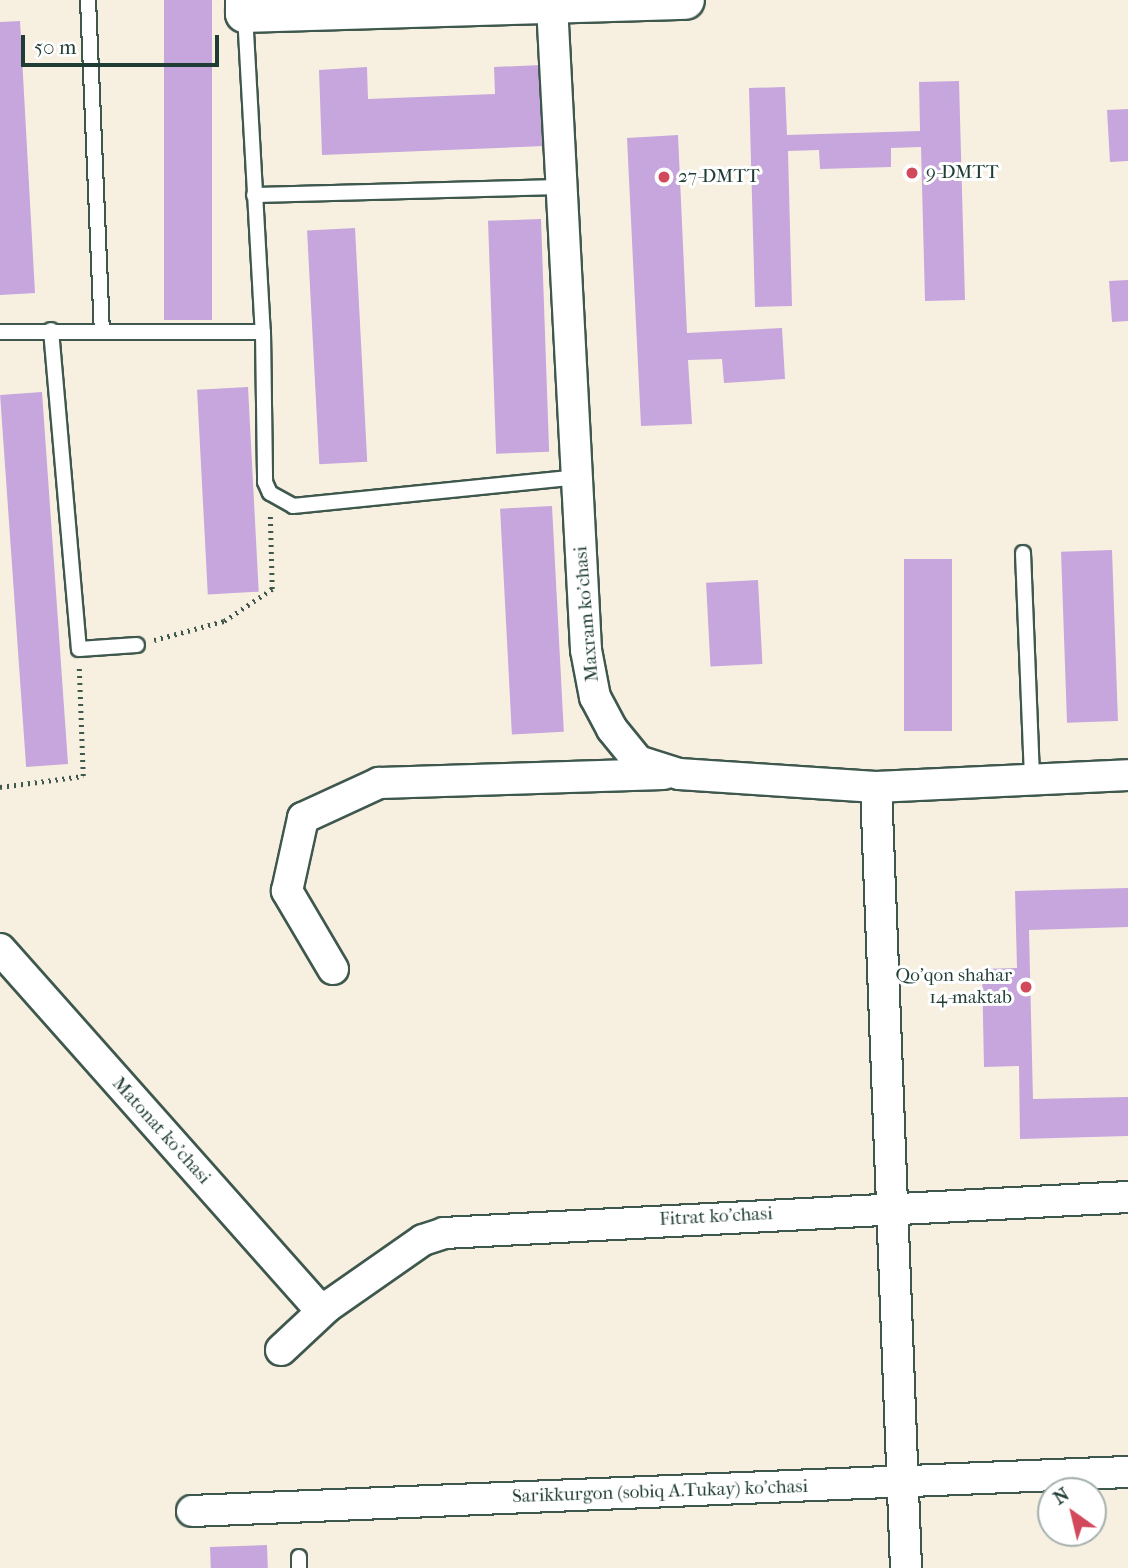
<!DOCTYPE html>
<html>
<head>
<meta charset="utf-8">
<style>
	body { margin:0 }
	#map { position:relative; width:1128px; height:1568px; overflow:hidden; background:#f7f0e1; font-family:"IM FELL French Canon",serif }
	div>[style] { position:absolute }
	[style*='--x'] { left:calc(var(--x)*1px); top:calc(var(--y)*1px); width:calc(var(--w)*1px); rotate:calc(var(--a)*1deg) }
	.building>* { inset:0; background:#c6a6dc; transform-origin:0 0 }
	.path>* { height:4.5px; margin-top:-2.25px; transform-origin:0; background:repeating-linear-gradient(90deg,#3f584e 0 2px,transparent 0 7px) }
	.roads { filter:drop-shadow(2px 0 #3f584e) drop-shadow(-2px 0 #3f584e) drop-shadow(0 2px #3f584e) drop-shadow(0 -2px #3f584e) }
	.service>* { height:14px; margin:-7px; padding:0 7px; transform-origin:7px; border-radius:7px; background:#fff }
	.minor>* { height:30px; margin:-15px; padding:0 15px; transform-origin:15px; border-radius:15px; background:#fff }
	.tertiary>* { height:37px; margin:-18.5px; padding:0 18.5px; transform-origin:18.5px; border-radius:18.5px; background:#fff }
	.dots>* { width:19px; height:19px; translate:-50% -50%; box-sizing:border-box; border:4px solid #fff; border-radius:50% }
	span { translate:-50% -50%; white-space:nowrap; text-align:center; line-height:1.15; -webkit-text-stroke:6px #fff; paint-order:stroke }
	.poi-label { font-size:19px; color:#1f3d34 }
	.left { translate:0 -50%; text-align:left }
	.right { translate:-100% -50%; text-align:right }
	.street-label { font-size:19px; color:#1f3d34 }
	.north { position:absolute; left:1037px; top:1477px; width:70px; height:70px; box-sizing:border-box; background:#fff; border:2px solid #a5b1ae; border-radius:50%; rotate:326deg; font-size:19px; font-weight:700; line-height:28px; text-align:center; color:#1f3d34 }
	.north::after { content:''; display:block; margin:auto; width:24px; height:32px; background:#d1495b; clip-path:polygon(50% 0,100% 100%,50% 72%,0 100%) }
	.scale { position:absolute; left:21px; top:35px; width:198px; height:32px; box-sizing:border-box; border:4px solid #1f3d34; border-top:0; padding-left:9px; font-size:21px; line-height:24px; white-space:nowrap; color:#1f3d34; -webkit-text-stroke:5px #fff; paint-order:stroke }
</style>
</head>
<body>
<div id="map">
	<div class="building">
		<div style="left:164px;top:0;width:48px;height:320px"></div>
		<div style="clip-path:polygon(20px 21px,35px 293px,0 295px,0 22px)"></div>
		<div style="clip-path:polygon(541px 65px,544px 146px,322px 155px,319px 70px,367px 67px,368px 99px,495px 94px,494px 67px)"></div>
		<div style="clip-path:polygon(959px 81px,965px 300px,925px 301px,921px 147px,891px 148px,891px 167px,820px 169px,819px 150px,788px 151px,792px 306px,755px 307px,749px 88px,785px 87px,787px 135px,920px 131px,919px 82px)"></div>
		<div style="clip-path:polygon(1128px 109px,1128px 161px,1110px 162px,1107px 110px)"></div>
		<div style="clip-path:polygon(678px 135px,687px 333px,782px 328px,785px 379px,724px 383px,722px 359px,688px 360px,692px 424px,641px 426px,627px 138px)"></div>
		<div style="left:541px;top:219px;width:233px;height:53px;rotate:88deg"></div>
		<div style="left:355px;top:228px;width:234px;height:48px;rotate:87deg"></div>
		<div style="clip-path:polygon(1128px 280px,1128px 321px,1112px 322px,1109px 281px)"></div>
		<div style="left:248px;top:387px;width:205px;height:51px;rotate:87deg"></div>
		<div style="left:42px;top:392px;width:373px;height:42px;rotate:86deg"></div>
		<div style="left:552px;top:506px;width:226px;height:52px;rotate:87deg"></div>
		<div style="left:1112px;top:550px;width:171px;height:51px;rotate:88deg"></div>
		<div style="left:904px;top:559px;width:48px;height:172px"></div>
		<div style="left:758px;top:580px;width:84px;height:52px;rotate:87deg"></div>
		<div style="clip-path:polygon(1128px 888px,1128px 927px,1029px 930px,1033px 1099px,1128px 1097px,1128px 1136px,1020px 1139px,1019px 1066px,984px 1067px,982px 969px,1017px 968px,1015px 891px)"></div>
		<div style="left:267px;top:1545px;width:23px;height:57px;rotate:88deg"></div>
	</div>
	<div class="path">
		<div style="--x:154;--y:640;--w:73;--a:-15.2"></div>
		<div style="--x:224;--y:621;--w:58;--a:-33.7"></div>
		<div style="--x:272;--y:589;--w:74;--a:-91.5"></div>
		<div style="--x:0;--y:787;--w:84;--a:-7.5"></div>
		<div style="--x:83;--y:776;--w:109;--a:-92.1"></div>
	</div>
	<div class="roads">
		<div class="service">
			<div style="--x:88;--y:0;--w:332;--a:87.6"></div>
			<div style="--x:245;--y:14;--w:319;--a:86.8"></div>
			<div style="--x:263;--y:332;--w:150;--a:89.2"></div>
			<div style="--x:265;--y:482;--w:12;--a:66"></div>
			<div style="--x:270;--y:493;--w:26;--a:29"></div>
			<div style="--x:293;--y:506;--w:285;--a:-5.8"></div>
			<div style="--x:254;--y:195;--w:308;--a:-1.5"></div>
			<div style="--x:51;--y:330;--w:320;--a:85"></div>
			<div style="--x:79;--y:649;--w:58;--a:-3.9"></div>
			<div style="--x:0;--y:332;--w:263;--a:0"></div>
			<div style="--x:1023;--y:553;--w:227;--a:87.7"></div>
			<div style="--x:299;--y:1557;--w:11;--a:90"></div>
		</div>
		<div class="minor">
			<div style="--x:552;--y:5;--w:646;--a:86.98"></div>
			<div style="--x:586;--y:650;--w:48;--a:79.2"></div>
			<div style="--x:595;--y:697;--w:36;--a:62"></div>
			<div style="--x:612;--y:729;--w:41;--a:50.9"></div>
			<div style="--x:638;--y:761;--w:43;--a:17.6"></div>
			<div style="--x:679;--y:774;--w:197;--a:3.8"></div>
			<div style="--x:876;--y:787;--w:252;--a:-2.7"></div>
			<div style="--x:876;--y:787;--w:782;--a:87.8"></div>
			<div style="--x:0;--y:949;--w:475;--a:48.4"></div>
			<div style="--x:315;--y:1304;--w:12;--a:14"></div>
			<div style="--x:333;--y:969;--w:91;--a:-120.5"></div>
			<div style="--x:287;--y:891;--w:75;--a:-77.6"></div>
			<div style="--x:303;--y:818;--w:84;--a:-24.7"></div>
			<div style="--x:379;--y:783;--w:285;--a:-1.8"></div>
			<div style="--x:281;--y:1350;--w:63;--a:-43.1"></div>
			<div style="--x:327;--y:1307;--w:117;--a:-34.9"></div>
			<div style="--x:423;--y:1240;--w:22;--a:-18"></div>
			<div style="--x:444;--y:1233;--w:685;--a:-3.01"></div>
			<div style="--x:192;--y:1511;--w:937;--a:-2.39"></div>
		</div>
		<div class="tertiary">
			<div style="--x:244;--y:0;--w:13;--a:90"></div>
			<div style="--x:244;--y:13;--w:441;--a:-1.7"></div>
		</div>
	</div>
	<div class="dots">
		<div style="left:912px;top:173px;background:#d1495b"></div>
		<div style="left:664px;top:177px;background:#d1495b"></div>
		<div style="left:1026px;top:987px;background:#d1495b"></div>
	</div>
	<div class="poi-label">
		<span class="left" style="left:926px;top:173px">9-DMTT</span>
		<span class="left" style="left:678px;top:177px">27-DMTT</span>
		<span class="right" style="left:1012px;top:987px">Qo'qon shahar<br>14-maktab</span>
	</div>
	<div class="street-label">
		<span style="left:587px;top:614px;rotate:-95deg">Maxram ko'chasi</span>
		<span style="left:161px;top:1131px;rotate:48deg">Matonat ko'chasi</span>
		<span style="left:716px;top:1217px;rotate:-3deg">Fitrat ko'chasi</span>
		<span style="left:660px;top:1492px;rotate:-2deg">Sarikkurgon (sobiq A.Tukay) ko'chasi</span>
	</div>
	<div class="north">N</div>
	<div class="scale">50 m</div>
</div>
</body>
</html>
